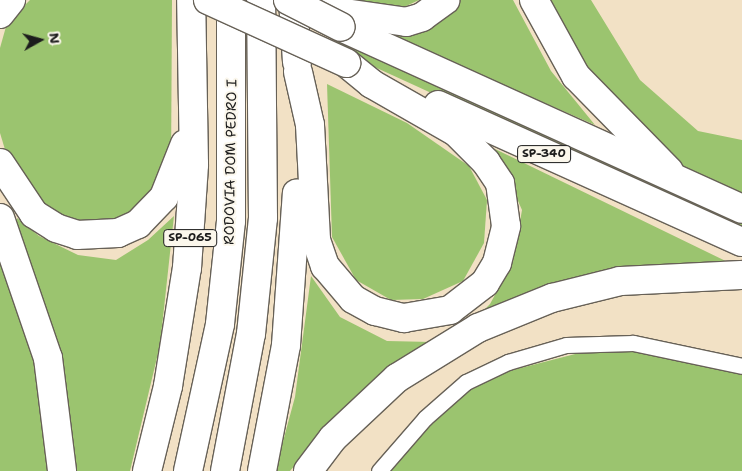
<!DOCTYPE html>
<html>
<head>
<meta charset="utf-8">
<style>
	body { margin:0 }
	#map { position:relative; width:742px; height:471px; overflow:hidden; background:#f2e1c5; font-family:"Shantell Sans",sans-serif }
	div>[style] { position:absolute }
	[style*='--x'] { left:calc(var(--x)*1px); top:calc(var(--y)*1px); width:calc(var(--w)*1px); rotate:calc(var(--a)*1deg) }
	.green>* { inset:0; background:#9bc46f }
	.roads { filter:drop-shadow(1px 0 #676157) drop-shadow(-1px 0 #676157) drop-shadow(0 1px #676157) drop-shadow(0 -1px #676157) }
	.street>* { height:15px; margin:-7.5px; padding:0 7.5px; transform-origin:7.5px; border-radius:7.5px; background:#fff }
	.highway>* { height:28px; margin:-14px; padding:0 14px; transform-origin:14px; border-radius:14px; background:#fff }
	.bridges { filter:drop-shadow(1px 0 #676157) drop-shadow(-1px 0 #676157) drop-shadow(0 1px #676157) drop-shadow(0 -1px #676157) }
	.highway-bridge>* { height:28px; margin:-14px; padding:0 14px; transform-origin:14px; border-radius:14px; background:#fff }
	span { translate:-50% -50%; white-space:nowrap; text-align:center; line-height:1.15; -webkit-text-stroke:4px #fbf7ec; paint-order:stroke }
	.shield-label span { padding:1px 4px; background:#fbf7ec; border:1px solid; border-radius:4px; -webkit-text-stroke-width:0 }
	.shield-label { font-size:12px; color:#1c1c1c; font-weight:700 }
	.street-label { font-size:14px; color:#1c1c1c }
	.north { position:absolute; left:15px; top:15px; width:50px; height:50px; -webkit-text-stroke:4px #fbf7ec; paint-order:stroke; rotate:83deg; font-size:14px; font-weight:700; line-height:20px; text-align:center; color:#1c1c1c }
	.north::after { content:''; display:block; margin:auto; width:18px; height:22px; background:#1c1c1c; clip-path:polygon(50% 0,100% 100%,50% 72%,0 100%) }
</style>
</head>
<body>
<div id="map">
	<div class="green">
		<div style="clip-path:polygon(30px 0,172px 0,171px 171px,125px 226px,81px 231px,46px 216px,13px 176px,0 133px,0 48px,7px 23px)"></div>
		<div style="clip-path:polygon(351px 0,419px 0,402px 8px)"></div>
		<div style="clip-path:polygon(460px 0,513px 0,551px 71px,595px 125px,387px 34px,441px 20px)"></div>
		<div style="clip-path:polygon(542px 0,591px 0,640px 80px,698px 131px,742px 140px,742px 195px,681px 171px,617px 114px)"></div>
		<div style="clip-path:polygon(339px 33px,742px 223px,742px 235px,333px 48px)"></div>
		<div style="clip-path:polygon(327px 84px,407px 123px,469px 166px,487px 200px,484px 243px,463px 281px,423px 299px,391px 300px,356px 280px,332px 237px)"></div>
		<div style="clip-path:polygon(495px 149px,738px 267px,476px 318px,490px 304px,513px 262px,522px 210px)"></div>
		<div style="clip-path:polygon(174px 216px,160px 345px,130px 471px,69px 471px,16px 232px,17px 218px,39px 236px,78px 255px,116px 260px,148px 240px)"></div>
		<div style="clip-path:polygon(0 252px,36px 358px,49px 471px,0 471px)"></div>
		<div style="clip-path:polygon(311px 276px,340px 317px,387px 341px,432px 342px,317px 440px,290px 471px,275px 471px,295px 397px)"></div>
		<div style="clip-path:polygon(618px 343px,742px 369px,742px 471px,380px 471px,466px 382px)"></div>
	</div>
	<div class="roads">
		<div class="street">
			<div style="--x:379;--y:471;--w:70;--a:-49"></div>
			<div style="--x:425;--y:418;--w:55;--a:-41.3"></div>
			<div style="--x:466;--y:382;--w:47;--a:-25.5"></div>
			<div style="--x:508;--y:362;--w:60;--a:-16.3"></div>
			<div style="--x:566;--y:345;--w:67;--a:-1.7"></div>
			<div style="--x:633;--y:343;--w:111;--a:11.9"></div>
		</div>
		<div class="highway">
			<div style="--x:293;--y:0;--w:62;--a:86.3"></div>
			<div style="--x:534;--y:0;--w:87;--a:61.1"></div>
			<div style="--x:576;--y:76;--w:133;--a:45.6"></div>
			<div style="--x:331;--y:11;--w:76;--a:8.3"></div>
			<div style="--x:406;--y:22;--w:17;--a:-17"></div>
			<div style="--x:422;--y:17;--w:29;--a:-36"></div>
			<div style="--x:0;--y:14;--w:18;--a:-52"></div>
			<div style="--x:341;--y:27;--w:440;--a:24.4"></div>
			<div style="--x:298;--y:72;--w:54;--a:77.2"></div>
			<div style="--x:310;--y:125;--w:115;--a:87"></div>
			<div style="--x:316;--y:240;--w:28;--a:71"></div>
			<div style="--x:325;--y:266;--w:43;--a:49.7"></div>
			<div style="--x:353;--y:299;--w:25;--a:29"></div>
			<div style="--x:375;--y:311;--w:30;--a:14"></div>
			<div style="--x:404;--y:318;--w:47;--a:-9.9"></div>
			<div style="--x:450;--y:310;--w:44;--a:-37.6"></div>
			<div style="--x:485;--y:283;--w:23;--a:-59"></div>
			<div style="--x:497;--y:263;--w:38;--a:-76"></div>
			<div style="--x:506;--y:226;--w:43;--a:-97.9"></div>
			<div style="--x:500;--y:183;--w:25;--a:-124"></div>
			<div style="--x:486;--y:162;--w:42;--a:-135"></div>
			<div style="--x:456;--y:132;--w:97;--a:-150.3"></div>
			<div style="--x:372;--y:84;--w:33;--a:-141"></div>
			<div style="--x:438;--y:105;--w:333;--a:24.3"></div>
			<div style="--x:0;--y:163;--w:61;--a:56.3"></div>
			<div style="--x:34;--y:214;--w:26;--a:32"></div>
			<div style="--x:56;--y:228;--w:22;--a:18"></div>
			<div style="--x:77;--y:235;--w:41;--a:-2.8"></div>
			<div style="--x:118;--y:233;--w:22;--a:-24"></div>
			<div style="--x:138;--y:224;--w:37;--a:-46"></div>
			<div style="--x:164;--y:197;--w:57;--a:-68.4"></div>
			<div style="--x:0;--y:218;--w:148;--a:71.1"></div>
			<div style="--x:48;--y:358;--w:114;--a:82.9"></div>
			<div style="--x:147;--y:471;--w:88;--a:-76.1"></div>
			<div style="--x:168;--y:386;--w:120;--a:-80.9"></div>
			<div style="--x:187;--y:268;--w:104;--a:-86.1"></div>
			<div style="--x:194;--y:164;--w:164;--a:-91"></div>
			<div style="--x:188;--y:471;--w:150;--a:-77.7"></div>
			<div style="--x:220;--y:324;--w:104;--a:-83.9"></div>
			<div style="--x:231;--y:221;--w:221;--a:-90"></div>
			<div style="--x:225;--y:471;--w:139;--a:-79.3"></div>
			<div style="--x:251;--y:334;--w:117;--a:-84.1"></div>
			<div style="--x:263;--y:218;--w:218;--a:-90.5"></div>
			<div style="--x:262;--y:471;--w:128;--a:-79.2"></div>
			<div style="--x:286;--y:345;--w:152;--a:-85.9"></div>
			<div style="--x:308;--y:471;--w:41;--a:-52.9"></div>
			<div style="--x:333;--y:438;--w:88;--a:-43.2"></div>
			<div style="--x:397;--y:378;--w:95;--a:-31.7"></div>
			<div style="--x:478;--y:328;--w:80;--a:-22.1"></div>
			<div style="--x:552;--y:298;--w:70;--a:-14"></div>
			<div style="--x:620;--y:281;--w:122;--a:-2.8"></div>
		</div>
	</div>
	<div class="bridges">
		<div class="highway-bridge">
			<div style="--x:208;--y:0;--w:152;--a:24.5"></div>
			<div style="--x:288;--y:0;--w:59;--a:27"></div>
		</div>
	</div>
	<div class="shield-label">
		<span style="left:544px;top:154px">SP-340</span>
		<span style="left:190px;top:238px">SP-065</span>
	</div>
	<div class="street-label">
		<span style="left:230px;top:162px;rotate:-89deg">RODOVIA DOM PEDRO I</span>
	</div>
	<div class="north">N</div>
</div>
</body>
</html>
